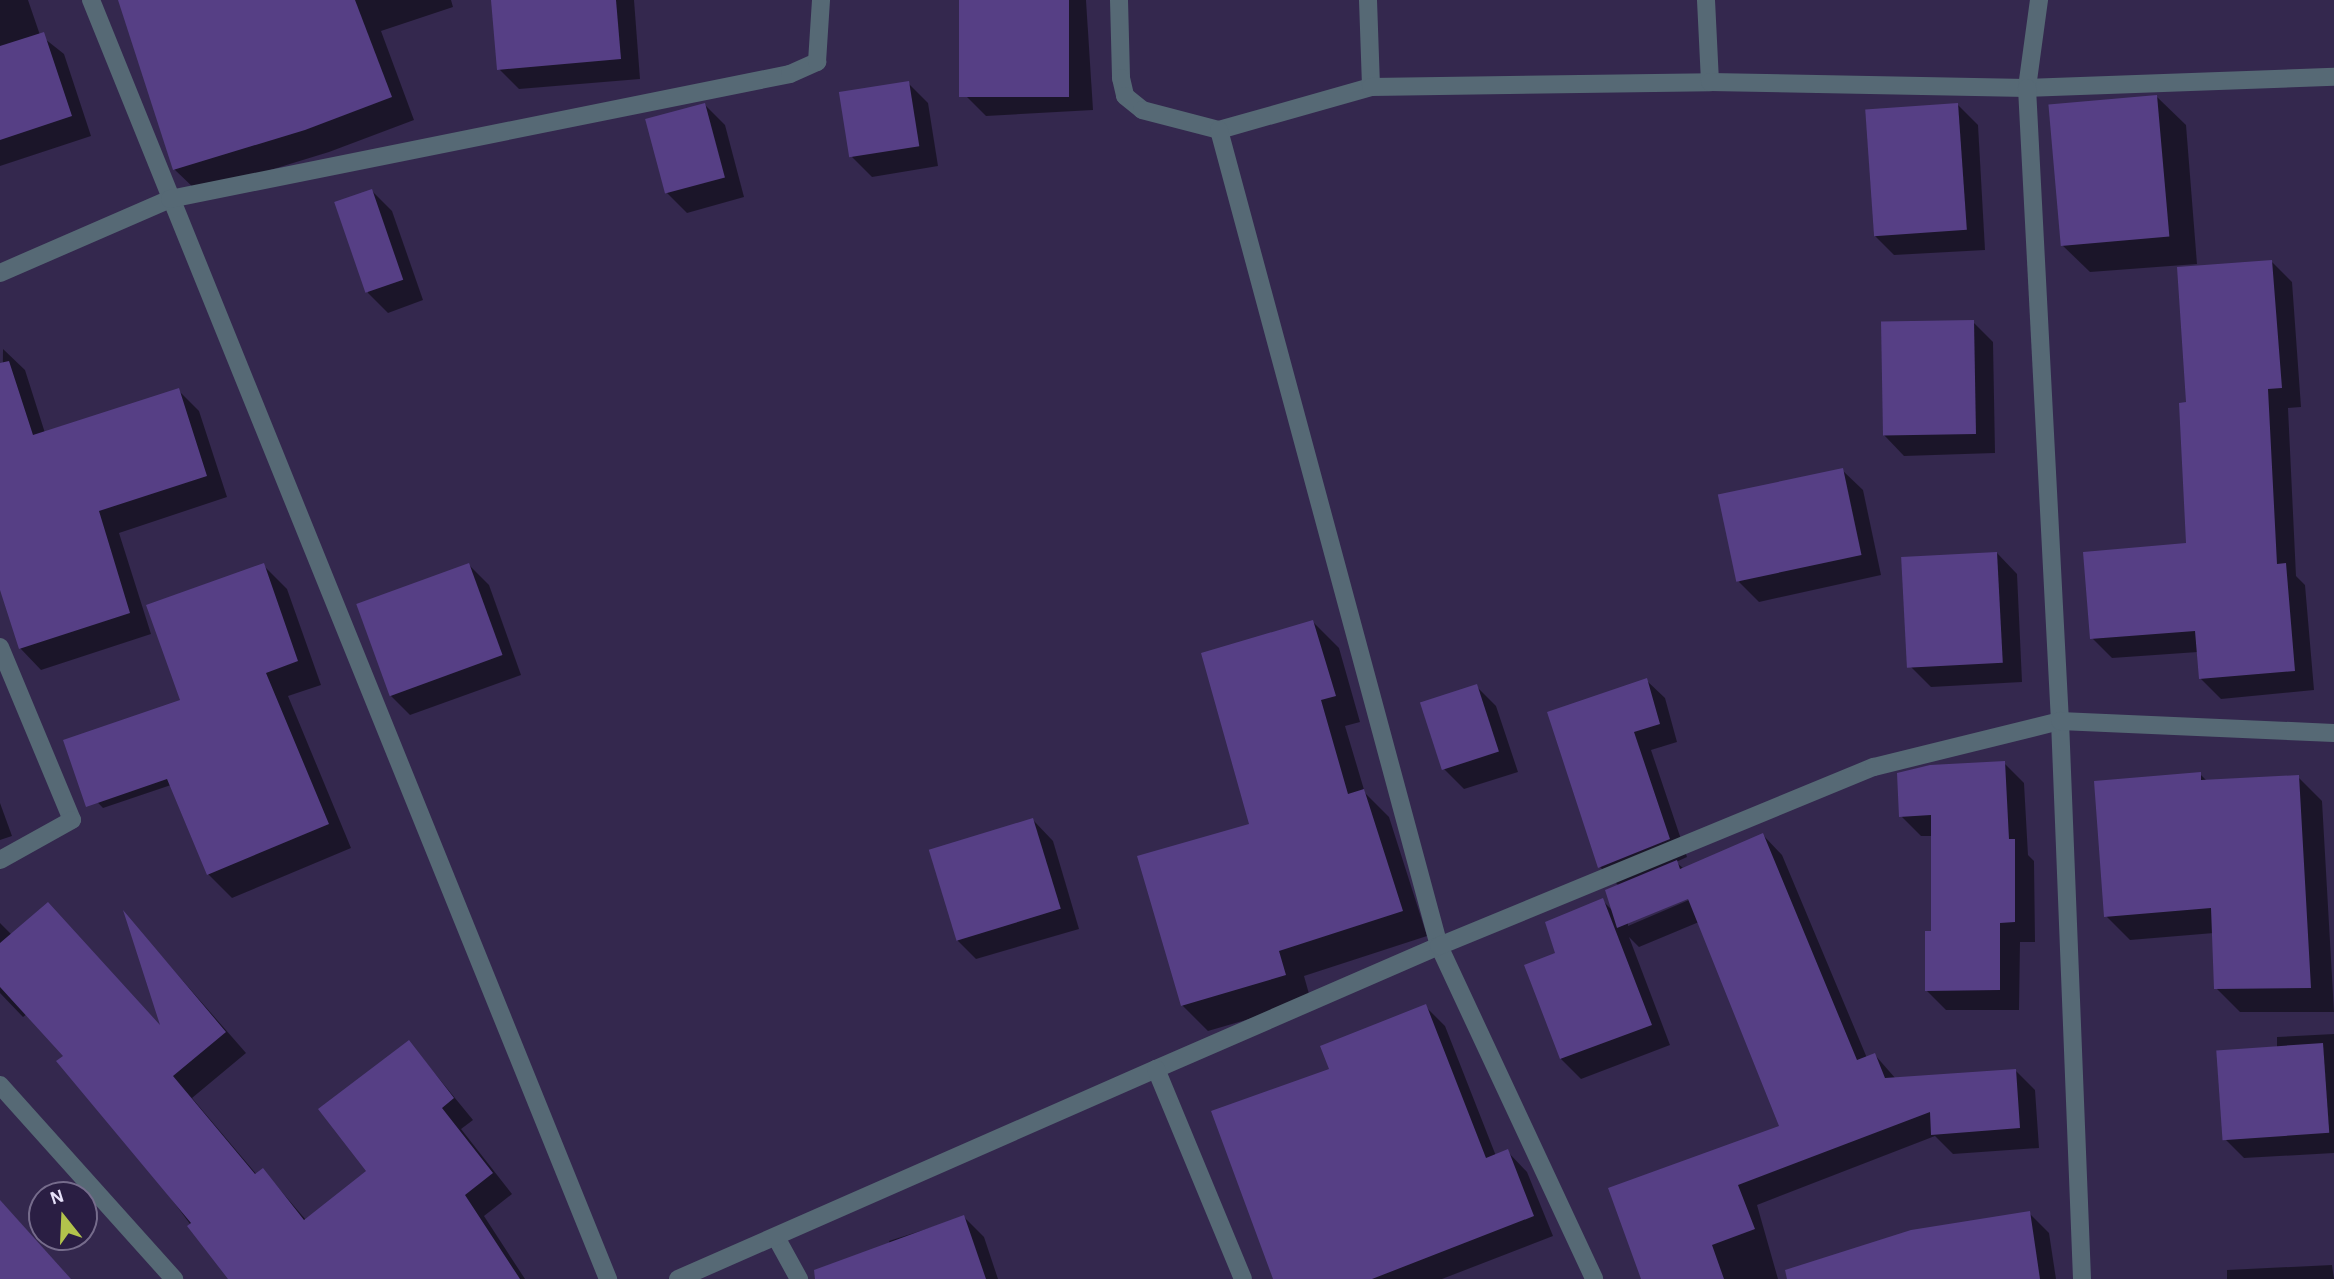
<!DOCTYPE html>
<html>
<head>
<meta charset="utf-8">
<style>
	body { margin:0 }
	#map { position:relative; width:2334px; height:1279px; overflow:hidden; background:#34284e; font-family:"Alegreya Sans",sans-serif }
	div>[style] { position:absolute }
	[style*='--x'] { left:calc(var(--x)*1px); top:calc(var(--y)*1px); width:calc(var(--w)*1px); rotate:calc(var(--a)*1deg) }
	.shadow>* { inset:0; background:#0007 }
	.building>* { inset:0; background:#563f85; transform-origin:0 0 }
	.minor>* { height:18px; margin:-9px; padding:0 9px; transform-origin:9px; border-radius:9px; background:#566975 }
	span { translate:-50% -50%; white-space:nowrap; text-align:center; line-height:1.15; -webkit-text-stroke:7px #2a1e43; paint-order:stroke }
	.north { position:absolute; left:28px; top:1181px; width:70px; height:70px; box-sizing:border-box; background:#2a1e43; border:2px solid #766c8c; border-radius:50%; rotate:342deg; font-size:19px; font-weight:700; line-height:28px; text-align:center; color:#e7e1f9 }
	.north::after { content:''; display:block; margin:auto; width:24px; height:32px; background:#b2c34c; clip-path:polygon(50% 0,100% 100%,50% 72%,0 100%) }
</style>
</head>
<body>
<div id="map">
	<div class="shadow">
		<div style="clip-path:polygon(0 0,28px 0,40px 35px,64px 54px,91px 136px,0 166px)"></div>
		<div style="clip-path:polygon(119px 0,451px 0,453px 7px,381px 31px,414px 120px,329px 152px,198px 192px,174px 169px)"></div>
		<div style="clip-path:polygon(492px 0,634px 0,640px 79px,519px 89px,499px 69px)"></div>
		<div style="clip-path:polygon(961px 0,1086px 0,1093px 110px,986px 116px,966px 96px)"></div>
		<div style="clip-path:polygon(908px 83px,928px 103px,938px 166px,872px 177px,852px 157px)"></div>
		<div style="clip-path:polygon(2157px 97px,2186px 125px,2197px 264px,2090px 272px,2061px 244px)"></div>
		<div style="clip-path:polygon(705px 105px,725px 125px,744px 197px,687px 213px,667px 193px)"></div>
		<div style="clip-path:polygon(1958px 105px,1978px 125px,1985px 250px,1894px 255px,1874px 235px)"></div>
		<div style="clip-path:polygon(372px 191px,392px 211px,423px 300px,388px 313px,368px 293px)"></div>
		<div style="clip-path:polygon(2272px 262px,2292px 282px,2301px 407px,2288px 408px,2296px 576px,2305px 585px,2314px 690px,2221px 699px,2201px 679px,2198px 652px,2112px 658px,2092px 638px,2188px 545px,2188px 404px)"></div>
		<div style="clip-path:polygon(1973px 322px,1993px 342px,1995px 453px,1904px 456px,1884px 435px)"></div>
		<div style="clip-path:polygon(3px 349px,25px 370px,45px 433px,178px 390px,199px 411px,227px 497px,119px 533px,151px 634px,41px 670px,20px 648px,0 587px)"></div>
		<div style="clip-path:polygon(1842px 470px,1863px 490px,1881px 575px,1759px 602px,1739px 582px)"></div>
		<div style="clip-path:polygon(1997px 553px,2017px 574px,2022px 682px,1931px 687px,1911px 667px)"></div>
		<div style="clip-path:polygon(263px 565px,287px 589px,321px 685px,288px 696px,351px 848px,232px 898px,208px 874px,171px 785px,103px 808px,80px 784px,182px 701px)"></div>
		<div style="clip-path:polygon(469px 565px,489px 585px,521px 675px,410px 715px,390px 695px)"></div>
		<div style="clip-path:polygon(1313px 622px,1339px 648px,1360px 722px,1345px 726px,1365px 793px,1389px 817px,1427px 936px,1304px 976px,1311px 1001px,1208px 1031px,1182px 1005px,1251px 825px)"></div>
		<div style="clip-path:polygon(evenodd,1646px 680px,1665px 698px,1677px 742px,1651px 750px,1687px 857px,1676px 862px,1684px 869px,1763px 835px,1782px 855px,1867px 1058px,1875px 1055px,1896px 1079px,2015px 1070px,2035px 1090px,2039px 1148px,1953px 1154px,1935px 1136px,1757px 1205px,1778px 1279px,1656px 1279px,1781px 1127px,1699px 922px,1639px 947px,1629px 937px,1670px 1045px,1581px 1079px,1561px 1059px,1557px 954px,1602px 900px,1614px 912px,1619px 886px,1600px 867px,1646px 680px,1695px 894px,1696px 897px,1628px 926px,1628px 922px,1695px 894px)"></div>
		<div style="clip-path:polygon(1476px 686px,1496px 706px,1518px 772px,1464px 789px,1444px 769px)"></div>
		<div style="clip-path:polygon(2004px 763px,2024px 783px,2028px 855px,2034px 861px,2035px 942px,2020px 942px,2019px 1010px,1946px 1010px,1926px 990px,1933px 932px,1932px 836px,1921px 836px,1901px 816px)"></div>
		<div style="clip-path:polygon(2200px 774px,2207px 781px,2298px 777px,2322px 801px,2334px 1012px,2240px 1012px,2216px 988px,2214px 933px,2130px 940px,2106px 916px)"></div>
		<div style="clip-path:polygon(0 803px,12px 836px,0 840px)"></div>
		<div style="clip-path:polygon(1033px 820px,1053px 841px,1079px 929px,976px 959px,956px 939px)"></div>
		<div style="clip-path:polygon(127px 917px,246px 1053px,192px 1098px,257px 1175px,263px 1170px,306px 1220px,369px 1172px,409px 1042px,473px 1120px,461px 1129px,512px 1194px,484px 1216px,525px 1279px,231px 1279px,65px 1056px,27px 1014px,23px 1017px,0 993px,0 923px,12px 935px,163px 1029px)"></div>
		<div style="clip-path:polygon(1425px 1006px,1445px 1026px,1496px 1156px,1507px 1151px,1527px 1172px,1553px 1236px,1442px 1279px,1275px 1279px,1332px 1070px)"></div>
		<div style="clip-path:polygon(2334px 1034px,2334px 1153px,2244px 1158px,2224px 1138px,2277px 1051px,2277px 1037px)"></div>
		<div style="clip-path:polygon(2029px 1213px,2049px 1233px,2056px 1279px,1855px 1279px)"></div>
		<div style="clip-path:polygon(964px 1217px,984px 1237px,998px 1279px,854px 1279px,891px 1247px,889px 1241px)"></div>
		<div style="clip-path:polygon(2332px 1265px,2334px 1279px,2227px 1279px,2227px 1270px)"></div>
	</div>
	<div class="building">
		<div style="clip-path:polygon(118px 0,355px 0,392px 97px,305px 130px,173px 170px)"></div>
		<div style="clip-path:polygon(491px 0,616px 0,621px 59px,497px 70px)"></div>
		<div style="left:959px;top:0;width:110px;height:97px"></div>
		<div style="clip-path:polygon(44px 32px,72px 116px,0 140px,0 46px)"></div>
		<div style="left:909px;top:81px;width:66px;height:71px;rotate:81deg"></div>
		<div style="left:2157px;top:95px;width:142px;height:109px;rotate:85deg"></div>
		<div style="left:705px;top:103px;width:77px;height:62px;rotate:75deg"></div>
		<div style="left:1958px;top:103px;width:127px;height:93px;rotate:86deg"></div>
		<div style="left:372px;top:189px;width:96px;height:40px;rotate:71deg"></div>
		<div style="clip-path:polygon(2272px 260px,2282px 388px,2268px 389px,2277px 564px,2286px 563px,2295px 671px,2199px 679px,2195px 631px,2090px 639px,2083px 552px,2186px 543px,2179px 403px,2186px 402px,2177px 267px)"></div>
		<div style="left:1974px;top:320px;width:114px;height:93px;rotate:89deg"></div>
		<div style="clip-path:polygon(9px 361px,33px 435px,179px 388px,207px 476px,99px 511px,130px 613px,19px 649px,0 590px,0 363px)"></div>
		<div style="left:1843px;top:468px;width:89px;height:128px;rotate:78deg"></div>
		<div style="left:1997px;top:552px;width:111px;height:96px;rotate:87deg"></div>
		<div style="clip-path:polygon(264px 563px,298px 661px,266px 673px,329px 824px,207px 875px,167px 779px,86px 807px,63px 740px,180px 700px,146px 605px)"></div>
		<div style="left:469px;top:563px;width:98px;height:120px;rotate:70deg"></div>
		<div style="clip-path:polygon(1313px 620px,1336px 696px,1321px 700px,1348px 794px,1364px 789px,1403px 911px,1279px 951px,1286px 975px,1181px 1006px,1137px 856px,1249px 824px,1201px 653px)"></div>
		<div style="clip-path:polygon(1647px 678px,1660px 724px,1634px 732px,1670px 839px,1598px 868px,1547px 712px)"></div>
		<div style="left:1477px;top:684px;width:71px;height:60px;rotate:72deg"></div>
		<div style="clip-path:polygon(2005px 761px,2009px 839px,2015px 839px,2015px 922px,2000px 923px,2000px 990px,1925px 991px,1925px 931px,1931px 931px,1931px 815px,1899px 817px,1897px 773px,1930px 765px)"></div>
		<div style="clip-path:polygon(2201px 772px,2201px 780px,2299px 775px,2311px 988px,2214px 989px,2211px 908px,2104px 917px,2094px 781px)"></div>
		<div style="left:1033px;top:818px;width:95px;height:109px;rotate:73deg"></div>
		<div style="clip-path:polygon(1763px 833px,1857px 1060px,1875px 1053px,1885px 1078px,2016px 1069px,2020px 1128px,1931px 1135px,1930px 1112px,1738px 1185px,1755px 1229px,1712px 1245px,1724px 1279px,1641px 1279px,1608px 1188px,1779px 1126px,1688px 899px,1617px 928px,1605px 890px,1677px 860px,1680px 869px)"></div>
		<div style="clip-path:polygon(1603px 898px,1652px 1025px,1560px 1059px,1524px 965px,1555px 953px,1545px 922px)"></div>
		<div style="clip-path:polygon(48px 902px,160px 1025px,123px 910px,226px 1032px,173px 1076px,255px 1174px,263px 1168px,304px 1220px,366px 1171px,318px 1109px,409px 1040px,454px 1098px,442px 1108px,493px 1173px,465px 1195px,520px 1279px,228px 1279px,187px 1226px,191px 1223px,56px 1061px,63px 1056px,0 987px,0 943px)"></div>
		<div style="clip-path:polygon(1426px 1004px,1486px 1158px,1508px 1149px,1534px 1216px,1372px 1279px,1273px 1279px,1211px 1111px,1329px 1069px,1320px 1046px)"></div>
		<div style="left:2323px;top:1043px;width:90px;height:107px;rotate:86deg"></div>
		<div style="clip-path:polygon(0 1200px,71px 1279px,0 1279px)"></div>
		<div style="clip-path:polygon(2030px 1211px,2040px 1279px,1787px 1279px,1785px 1270px,1911px 1230px)"></div>
		<div style="clip-path:polygon(964px 1215px,986px 1279px,815px 1279px,814px 1270px)"></div>
	</div>
	<div class="minor">
		<div style="--x:91;--y:0;--w:1380;--a:67.99"></div>
		<div style="--x:1119;--y:0;--w:78;--a:88.5"></div>
		<div style="--x:1121;--y:78;--w:18;--a:77"></div>
		<div style="--x:1125;--y:96;--w:22;--a:39"></div>
		<div style="--x:1142;--y:110;--w:80;--a:14.6"></div>
		<div style="--x:1219;--y:130;--w:158;--a:-15.8"></div>
		<div style="--x:1368;--y:0;--w:87;--a:88"></div>
		<div style="--x:1371;--y:87;--w:339;--a:-0.8"></div>
		<div style="--x:1706;--y:0;--w:82;--a:87.2"></div>
		<div style="--x:1710;--y:82;--w:317;--a:1.1"></div>
		<div style="--x:2027;--y:88;--w:307;--a:-2.1"></div>
		<div style="--x:2039;--y:0;--w:89;--a:97.8"></div>
		<div style="--x:2027;--y:88;--w:634;--a:87.02"></div>
		<div style="--x:2060;--y:721;--w:558;--a:87.74"></div>
		<div style="--x:1219;--y:130;--w:845;--a:74.91"></div>
		<div style="--x:1439;--y:946;--w:367;--a:65"></div>
		<div style="--x:0;--y:273;--w:185;--a:-23.5"></div>
		<div style="--x:170;--y:199;--w:632;--a:-11.4"></div>
		<div style="--x:790;--y:74;--w:30;--a:-24"></div>
		<div style="--x:817;--y:62;--w:62;--a:-86.3"></div>
		<div style="--x:0;--y:647;--w:187;--a:67.4"></div>
		<div style="--x:72;--y:820;--w:82;--a:150.9"></div>
		<div style="--x:1156;--y:1069;--w:309;--a:-23.5"></div>
		<div style="--x:1439;--y:946;--w:470;--a:-22.4"></div>
		<div style="--x:1874;--y:767;--w:192;--a:-13.9"></div>
		<div style="--x:2060;--y:721;--w:274;--a:2.5"></div>
		<div style="--x:0;--y:1085;--w:261;--a:48.1"></div>
		<div style="--x:777;--y:1239;--w:46;--a:61.2"></div>
		<div style="--x:678;--y:1279;--w:522;--a:-23.72"></div>
		<div style="--x:1156;--y:1069;--w:227;--a:67.5"></div>
	</div>
	<div class="north">N</div>
</div>
</body>
</html>
